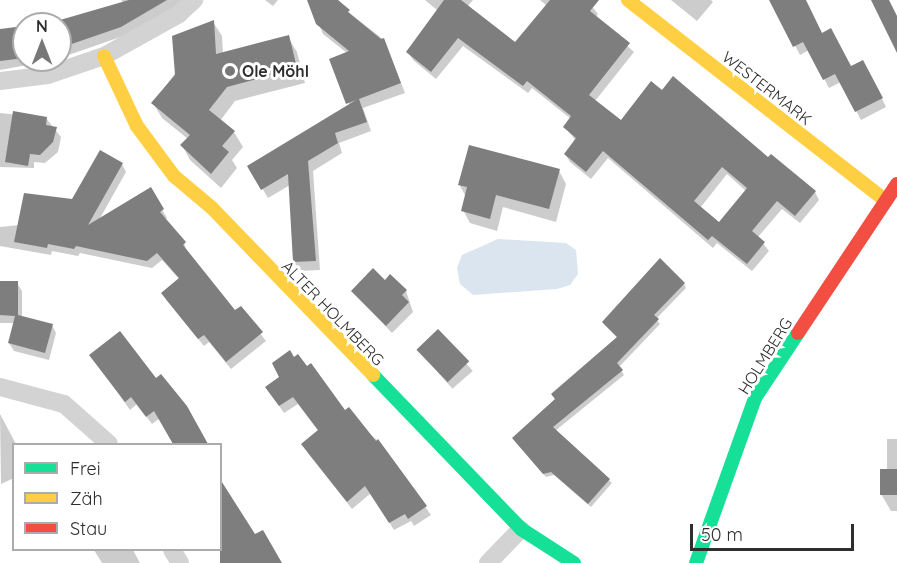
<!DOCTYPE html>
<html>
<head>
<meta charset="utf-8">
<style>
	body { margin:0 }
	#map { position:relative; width:897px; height:563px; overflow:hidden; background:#fff; font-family:Quicksand,sans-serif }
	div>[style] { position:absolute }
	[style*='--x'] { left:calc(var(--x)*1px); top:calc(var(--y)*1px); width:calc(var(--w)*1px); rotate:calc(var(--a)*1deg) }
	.water>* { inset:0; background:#dbe5ef }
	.shadow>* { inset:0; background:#0003; transform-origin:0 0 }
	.building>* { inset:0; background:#7e7e7e; transform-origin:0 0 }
	.street>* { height:18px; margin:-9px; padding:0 9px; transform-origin:9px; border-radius:9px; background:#d3d3d3 }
	.fast>* { height:14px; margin:-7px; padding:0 7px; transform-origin:7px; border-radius:7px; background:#16e098 }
	.slow>* { height:14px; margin:-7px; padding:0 7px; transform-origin:7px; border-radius:7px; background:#ffcf43 }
	.jam>* { height:14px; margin:-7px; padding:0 7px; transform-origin:7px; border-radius:7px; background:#f24e42 }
	.dots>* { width:16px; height:16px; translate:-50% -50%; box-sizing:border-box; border:3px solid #fff; border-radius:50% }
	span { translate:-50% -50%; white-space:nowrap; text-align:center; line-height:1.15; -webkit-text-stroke:6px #fff; paint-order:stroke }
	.poi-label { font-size:16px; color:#2e2e2e; font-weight:700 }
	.left { translate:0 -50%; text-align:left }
	.street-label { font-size:16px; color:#2e2e2e }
	.legend { position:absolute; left:12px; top:443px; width:210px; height:108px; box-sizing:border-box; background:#fff; border:2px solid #ababab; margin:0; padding:8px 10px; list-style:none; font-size:18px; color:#2e2e2e }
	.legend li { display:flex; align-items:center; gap:12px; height:30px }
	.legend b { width:30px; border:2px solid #ababab }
	.north { position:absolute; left:12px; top:12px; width:60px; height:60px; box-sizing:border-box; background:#fff; border:2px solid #ababab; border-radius:50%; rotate:0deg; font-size:16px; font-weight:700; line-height:24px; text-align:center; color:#2e2e2e }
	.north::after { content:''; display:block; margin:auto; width:21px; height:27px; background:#777; clip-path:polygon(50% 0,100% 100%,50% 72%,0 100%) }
	.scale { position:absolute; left:690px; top:524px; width:164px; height:27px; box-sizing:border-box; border:3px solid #2e2e2e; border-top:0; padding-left:8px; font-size:18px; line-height:21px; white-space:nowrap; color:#2e2e2e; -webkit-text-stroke:4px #fff; paint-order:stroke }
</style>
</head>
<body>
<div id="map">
	<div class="water">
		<div style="clip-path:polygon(498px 239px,566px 243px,576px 250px,578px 274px,570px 285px,557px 289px,473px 295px,460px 284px,457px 268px,462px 255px)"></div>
	</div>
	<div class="shadow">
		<div style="clip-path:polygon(121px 0,188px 0,126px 35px,60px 58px,60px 24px,49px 24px,124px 3px)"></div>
		<div style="clip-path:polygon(265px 0,278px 0,273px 6px)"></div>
		<div style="clip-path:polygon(308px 0,333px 0,384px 40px,405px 93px,363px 108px,371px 131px,339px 143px,342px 153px,313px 171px,320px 270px,299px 271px,294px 262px,290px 185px,268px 198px,249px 166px,349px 106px,347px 53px,323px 34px)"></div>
		<div style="clip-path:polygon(evenodd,425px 0,473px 0,467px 7px,515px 44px,547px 6px,540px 0,587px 0,598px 14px,596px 17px,634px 52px,595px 101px,621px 122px,768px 159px,815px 192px,819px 200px,800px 223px,782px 209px,758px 237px,769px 251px,752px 271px,717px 243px,713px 248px,608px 158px,591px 179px,570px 162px,565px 154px,576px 141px,565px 127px,571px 119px,532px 88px,528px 93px,463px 46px,436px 79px,413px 60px,408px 52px,437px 10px,425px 0,727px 174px,746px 191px,720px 224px,700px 208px,727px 174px)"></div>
		<div style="clip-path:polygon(671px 0,711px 0,713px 2px,697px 21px)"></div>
		<div style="clip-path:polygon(771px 0,804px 0,822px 35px,851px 68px,868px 70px,886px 107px,861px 120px,841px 82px,829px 88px,809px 50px,800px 55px)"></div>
		<div style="clip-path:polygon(213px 22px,222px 36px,223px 54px,288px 37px,297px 52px,305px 83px,235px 101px,220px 121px,234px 132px,243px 147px,232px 160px,237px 168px,221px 188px,190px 160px,182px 145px,188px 139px,162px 118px,153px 103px)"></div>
		<div style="clip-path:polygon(24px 27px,24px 60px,55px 60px,0 70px,0 30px)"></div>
		<div style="clip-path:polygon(0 113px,46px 118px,61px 137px,58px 152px,45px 163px,34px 162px,34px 168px,0 167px)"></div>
		<div style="clip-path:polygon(122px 164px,126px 172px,99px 220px,150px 189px,167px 218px,164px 220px,184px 243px,187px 252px,235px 312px,241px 308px,266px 341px,231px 369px,209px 342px,204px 346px,167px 301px,163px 293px,180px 280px,162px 260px,152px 268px,80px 253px,78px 256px,52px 251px,51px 255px,0 246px,0 227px,19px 225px,73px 201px)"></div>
		<div style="clip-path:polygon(559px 171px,566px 184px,556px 222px,503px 207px,497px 231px,470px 223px,463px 210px,466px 197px,459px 184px)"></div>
		<div style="clip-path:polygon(385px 282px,406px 291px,413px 312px,392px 333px,353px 292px)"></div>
		<div style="clip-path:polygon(0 283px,17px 283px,22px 291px,22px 317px,52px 325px,56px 333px,49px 360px,14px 351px,9px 343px,15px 323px,0 323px)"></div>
		<div style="clip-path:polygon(684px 284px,686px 288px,656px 319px,660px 324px,619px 367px,624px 375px,555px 431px,612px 483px,591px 507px,554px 475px,546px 477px,516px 442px,618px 338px,603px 323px)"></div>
		<div style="left:438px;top:331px;width:53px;height:27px;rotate:49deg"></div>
		<div style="clip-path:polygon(91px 355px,155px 381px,161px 376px,206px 444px,175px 444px,160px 418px,152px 424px,137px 404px,130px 410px)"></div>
		<div style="clip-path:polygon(267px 388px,345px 412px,378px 441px,431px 515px,414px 526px,411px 521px,394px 530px,371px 493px,352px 509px,307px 452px,319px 432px,298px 404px,284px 413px)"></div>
		<div style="clip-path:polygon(0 414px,16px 444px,14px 478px,1px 484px)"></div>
		<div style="clip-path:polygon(887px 439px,897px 439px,897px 511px,891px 511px,881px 494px,887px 471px)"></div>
		<div style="clip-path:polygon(94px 550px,133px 550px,140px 563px,102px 563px)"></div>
	</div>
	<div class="building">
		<div style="clip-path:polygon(129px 0,167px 0,121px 27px,60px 48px,60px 20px)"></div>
		<div style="clip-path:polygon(307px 0,338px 0,350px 10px,348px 12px,381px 39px,384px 38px,401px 83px,359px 99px,367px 122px,335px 133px,338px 143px,308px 161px,316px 261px,293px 262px,288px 174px,261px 190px,247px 166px,356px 100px,346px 104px,329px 59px,349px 51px,316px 24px)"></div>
		<div style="clip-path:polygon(evenodd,444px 0,461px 0,515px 42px,550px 0,599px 0,590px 11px,630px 43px,589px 95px,621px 120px,651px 81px,662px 90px,673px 76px,768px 157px,771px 154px,816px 191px,795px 216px,777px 201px,752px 231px,765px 242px,747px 264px,712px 236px,708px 240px,603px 151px,586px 172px,564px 154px,576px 138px,563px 127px,571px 116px,527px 81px,523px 86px,458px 38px,431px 72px,406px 52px,444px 0,722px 167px,747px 188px,719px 222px,694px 201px,722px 167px)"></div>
		<div style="clip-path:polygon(769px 0,806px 0,822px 33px,831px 28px,851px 66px,863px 60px,883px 98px,855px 112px,835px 74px,823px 80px,803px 42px,793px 47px)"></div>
		<div style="clip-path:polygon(871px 0,889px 0,897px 16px,897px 53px)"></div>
		<div style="clip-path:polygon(214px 20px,216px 54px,289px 35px,297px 68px,227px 87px,209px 110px,235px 131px,222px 146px,229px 152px,211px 174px,180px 145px,190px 135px,151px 103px,175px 75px,172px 36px)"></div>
		<div style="clip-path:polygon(24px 26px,24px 58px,0 61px,0 29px)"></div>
		<div style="clip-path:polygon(13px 111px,47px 117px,46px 125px,57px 127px,53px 142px,40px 155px,30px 154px,28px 166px,5px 162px)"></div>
		<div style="clip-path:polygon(469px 145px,560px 169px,549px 209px,496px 195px,490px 219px,461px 211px,467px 187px,458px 185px)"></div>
		<div style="clip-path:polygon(100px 150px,123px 163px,88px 225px,151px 187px,164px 209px,160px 212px,186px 242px,183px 245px,235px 310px,241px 306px,263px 332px,226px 362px,204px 335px,198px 339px,161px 293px,179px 278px,157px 253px,147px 261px,76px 246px,74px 249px,48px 244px,47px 248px,14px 242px,24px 193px,72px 199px)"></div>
		<div style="clip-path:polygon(660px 258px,685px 283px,654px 315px,659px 319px,617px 363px,623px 370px,553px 427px,610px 479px,588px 504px,551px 472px,543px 474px,512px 438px,555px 399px,551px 394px,617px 337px,602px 322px)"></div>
		<div style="clip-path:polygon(373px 268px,385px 280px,390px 274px,407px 290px,402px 295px,409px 302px,386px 326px,351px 291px)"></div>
		<div style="clip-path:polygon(0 281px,18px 281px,18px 315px,53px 324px,45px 353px,8px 343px,15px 316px,0 315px)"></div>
		<div style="left:438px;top:329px;width:45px;height:30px;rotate:46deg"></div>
		<div style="clip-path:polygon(120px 331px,156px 378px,161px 374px,187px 406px,208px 444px,173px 444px,154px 411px,146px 417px,131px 397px,125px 402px,89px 355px)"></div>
		<div style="clip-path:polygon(290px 350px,294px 357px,298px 354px,307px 366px,311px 363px,345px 410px,349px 407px,376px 441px,378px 439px,427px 506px,408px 519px,405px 514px,389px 523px,365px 486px,347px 502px,301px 444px,318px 430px,293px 397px,279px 406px,265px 387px,279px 377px,272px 363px)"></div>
		<div style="left:880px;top:469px;width:17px;height:26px"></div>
		<div style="clip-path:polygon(220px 479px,255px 534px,263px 530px,282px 563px,220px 563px)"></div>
	</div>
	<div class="street">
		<div style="--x:0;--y:81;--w:48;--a:-7.1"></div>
		<div style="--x:48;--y:75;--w:59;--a:-18.7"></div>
		<div style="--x:104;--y:56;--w:86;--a:-29.2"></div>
		<div style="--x:179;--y:14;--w:21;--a:-43"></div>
		<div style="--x:0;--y:387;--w:66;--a:14.9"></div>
		<div style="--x:64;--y:404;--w:60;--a:41.6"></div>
		<div style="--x:172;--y:550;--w:15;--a:58"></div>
		<div style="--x:488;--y:563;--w:47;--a:-45.9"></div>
	</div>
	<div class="fast">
		<div style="--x:373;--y:375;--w:214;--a:46.1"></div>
		<div style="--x:521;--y:529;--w:63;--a:32.7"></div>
		<div style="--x:696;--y:563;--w:175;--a:-70.3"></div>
		<div style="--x:755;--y:398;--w:78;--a:-56.5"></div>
	</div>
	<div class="slow">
		<div style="--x:628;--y:0;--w:327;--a:37.9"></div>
		<div style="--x:104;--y:56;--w:77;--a:64.8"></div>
		<div style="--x:137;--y:126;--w:62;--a:53.5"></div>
		<div style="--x:174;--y:176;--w:50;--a:40.1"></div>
		<div style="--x:212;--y:208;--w:232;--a:46"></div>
	</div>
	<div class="jam">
		<div style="--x:798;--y:333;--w:179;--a:-56.4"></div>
	</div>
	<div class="dots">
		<div style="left:230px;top:71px;background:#777"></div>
	</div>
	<div class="poi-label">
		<span class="left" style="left:242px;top:71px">Ole Möhl</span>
	</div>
	<div class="street-label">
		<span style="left:767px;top:88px;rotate:38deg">WESTERMARK</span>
		<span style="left:333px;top:313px;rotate:46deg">ALTER HOLMBERG</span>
		<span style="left:765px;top:356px;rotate:-58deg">HOLMBERG</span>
	</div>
	<ul class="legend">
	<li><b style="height:8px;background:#16e098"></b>Frei</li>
	<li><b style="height:8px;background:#ffcf43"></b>Zäh</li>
	<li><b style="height:8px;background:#f24e42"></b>Stau</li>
	</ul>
	<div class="north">N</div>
	<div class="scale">50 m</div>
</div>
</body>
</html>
